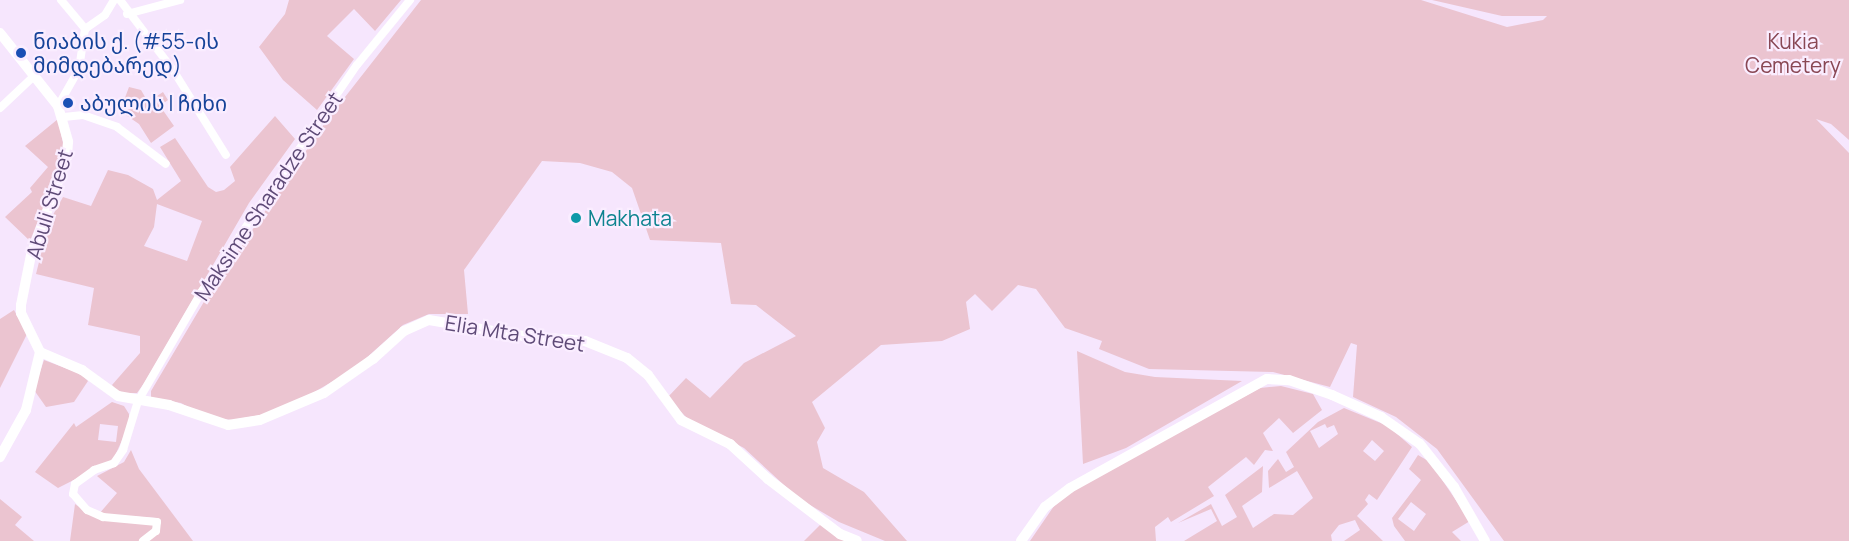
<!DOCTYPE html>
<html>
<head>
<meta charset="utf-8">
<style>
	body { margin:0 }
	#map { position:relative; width:1849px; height:541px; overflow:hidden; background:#f6e6fd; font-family:Manrope,"Noto Sans Georgian",sans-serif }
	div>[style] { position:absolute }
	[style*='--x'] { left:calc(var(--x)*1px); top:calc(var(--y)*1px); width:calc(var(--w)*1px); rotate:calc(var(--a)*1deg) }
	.green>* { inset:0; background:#ebc4d0 }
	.street>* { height:8px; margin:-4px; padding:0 4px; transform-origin:4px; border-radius:4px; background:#fff }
	.secondary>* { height:10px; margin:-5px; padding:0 5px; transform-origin:5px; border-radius:5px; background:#fff }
	.dots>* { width:16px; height:16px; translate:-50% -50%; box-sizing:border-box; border:3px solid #faedff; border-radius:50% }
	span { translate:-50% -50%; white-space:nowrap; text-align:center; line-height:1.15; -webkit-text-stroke:4.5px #faedff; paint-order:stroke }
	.transit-label { font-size:21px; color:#164399 }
	.left { translate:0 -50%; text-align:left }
	.park-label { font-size:21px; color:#894754 }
	.street-label { font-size:21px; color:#5e4a77 }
	.culture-label { font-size:21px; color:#0d838f }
</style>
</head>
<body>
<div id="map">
	<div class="green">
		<div style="clip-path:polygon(289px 0,401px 0,375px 31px,354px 9px,327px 36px,354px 59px,317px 110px,283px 80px,259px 47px,285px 14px)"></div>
		<div style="clip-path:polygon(421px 0,1421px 0,1507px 27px,1543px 20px,1547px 16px,1502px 16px,1432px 0,1849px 0,1849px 140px,1831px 124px,1816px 119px,1849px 153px,1849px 541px,1504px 541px,1437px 449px,1396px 417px,1353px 397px,1357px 345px,1351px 343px,1330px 387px,1273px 372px,1149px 369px,1099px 349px,1102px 341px,1065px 328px,1036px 289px,1018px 285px,992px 311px,975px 294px,966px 302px,970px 329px,942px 341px,881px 345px,812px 402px,825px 428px,817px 442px,823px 468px,864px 492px,907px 541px,885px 541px,839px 522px,798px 498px,744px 448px,688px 419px,667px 398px,686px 378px,710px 398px,744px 363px,796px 336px,756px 305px,731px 304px,721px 243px,650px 240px,632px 188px,612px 172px,580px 163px,542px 161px,464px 270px,468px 314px,429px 314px,403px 325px,354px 369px,304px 398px,261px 415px,232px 420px,206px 417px,181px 403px,151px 398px,151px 391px,205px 300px,240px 248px,327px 120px)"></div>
		<div style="clip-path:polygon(129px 87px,141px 90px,148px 102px,163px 92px,168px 100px,160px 106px,174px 126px,151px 143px,139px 124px,120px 111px)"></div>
		<div style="clip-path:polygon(evenodd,275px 116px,295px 139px,249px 203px,145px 382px,137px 393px,119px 393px,112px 385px,140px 353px,140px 336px,88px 325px,94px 288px,36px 274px,49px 222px,63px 197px,91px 206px,108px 170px,128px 175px,153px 189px,157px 200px,181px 181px,160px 147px,175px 138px,208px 187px,216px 192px,224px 190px,235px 181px,230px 167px,275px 116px,157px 204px,202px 221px,187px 261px,144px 246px,154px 227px,157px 204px)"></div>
		<div style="clip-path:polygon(58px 119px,63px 143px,61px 162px,30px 241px,5px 217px,32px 192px,30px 188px,48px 167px,25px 146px)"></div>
		<div style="clip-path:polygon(14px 310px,27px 334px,0 388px,0 319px)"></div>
		<div style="clip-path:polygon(1077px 351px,1125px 372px,1155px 377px,1242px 381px,1126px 448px,1083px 464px)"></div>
		<div style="clip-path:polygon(44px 360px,81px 374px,88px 381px,74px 402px,46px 407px,34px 390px)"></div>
		<div style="clip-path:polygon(1281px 386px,1313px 394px,1322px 410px,1293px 433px,1279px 418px,1263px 433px,1273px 451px,1265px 450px,1254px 465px,1246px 457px,1208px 487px,1214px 496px,1171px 522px,1168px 517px,1155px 527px,1156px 541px,1030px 541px,1054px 506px,1077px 488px,1260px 388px)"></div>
		<div style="clip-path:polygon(evenodd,112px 402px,124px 406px,129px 414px,129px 425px,113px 460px,58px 488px,35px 472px,74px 423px,76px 427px,112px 402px,100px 424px,118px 426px,116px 442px,98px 440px,100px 424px)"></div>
		<div style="clip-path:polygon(evenodd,1344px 408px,1388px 426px,1412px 447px,1377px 500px,1369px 494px,1365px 500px,1368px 504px,1357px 516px,1383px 541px,1344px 541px,1360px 530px,1355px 520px,1339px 525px,1331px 535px,1332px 541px,1184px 541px,1217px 521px,1211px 509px,1178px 523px,1211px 504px,1222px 526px,1237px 517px,1225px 495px,1263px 466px,1262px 492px,1242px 506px,1253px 528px,1274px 514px,1293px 515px,1313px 498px,1297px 471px,1269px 488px,1268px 471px,1278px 459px,1286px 472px,1294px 467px,1286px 452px,1318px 422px,1344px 408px,1325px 424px,1327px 428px,1334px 425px,1338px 434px,1319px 448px,1310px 431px,1325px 424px,1344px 408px,1372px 440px,1384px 451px,1375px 461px,1363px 451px,1372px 440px)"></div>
		<div style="clip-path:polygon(131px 450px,139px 469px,193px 541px,146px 541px,159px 533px,156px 518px,99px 514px,117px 493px,97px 476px,124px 462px)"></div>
		<div style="clip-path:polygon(evenodd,1418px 455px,1430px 462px,1470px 521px,1452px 532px,1461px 541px,1405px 541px,1394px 526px,1392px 518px,1421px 480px,1409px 469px,1418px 455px,1411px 502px,1426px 514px,1414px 531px,1398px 519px,1411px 502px)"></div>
		<div style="clip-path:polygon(0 499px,22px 517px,15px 525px,34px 541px,0 541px)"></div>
		<div style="clip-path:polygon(75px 504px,86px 512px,152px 521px,154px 530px,139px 541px,70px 541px)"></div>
		<div style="clip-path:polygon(824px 521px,857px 541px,804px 541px)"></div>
	</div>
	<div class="street">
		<div style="--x:61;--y:0;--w:38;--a:50"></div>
		<div style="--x:120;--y:0;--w:88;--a:52.9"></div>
		<div style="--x:173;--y:70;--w:100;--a:58.1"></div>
		<div style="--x:127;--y:14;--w:55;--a:-14.8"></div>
		<div style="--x:58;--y:106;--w:43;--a:-60.4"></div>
		<div style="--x:79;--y:69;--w:40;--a:-81.5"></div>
		<div style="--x:85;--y:29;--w:24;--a:-35"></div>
		<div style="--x:105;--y:15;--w:17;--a:-59"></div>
		<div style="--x:0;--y:108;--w:45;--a:-43.2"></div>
		<div style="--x:64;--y:117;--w:19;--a:-6"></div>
		<div style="--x:83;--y:115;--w:36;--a:19"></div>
		<div style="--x:117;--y:127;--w:61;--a:37.1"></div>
		<div style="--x:143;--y:541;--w:16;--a:-38"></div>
		<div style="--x:156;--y:531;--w:9;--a:-84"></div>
		<div style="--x:157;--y:522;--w:54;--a:-174.7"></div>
		<div style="--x:103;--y:517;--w:17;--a:-156"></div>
		<div style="--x:87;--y:510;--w:21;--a:-131"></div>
		<div style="--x:73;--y:494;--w:10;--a:-79"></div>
		<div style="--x:75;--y:484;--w:24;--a:-36"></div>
		<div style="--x:94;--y:470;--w:21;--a:-19"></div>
		<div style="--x:114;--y:463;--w:16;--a:-55"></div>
		<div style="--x:123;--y:450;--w:51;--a:-73"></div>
		<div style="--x:138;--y:401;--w:127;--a:-59.8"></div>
		<div style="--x:202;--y:291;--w:274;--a:-55.6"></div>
		<div style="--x:357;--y:65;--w:84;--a:-50.8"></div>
	</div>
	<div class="secondary">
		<div style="--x:0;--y:33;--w:93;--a:51.5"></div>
		<div style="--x:58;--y:106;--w:37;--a:74"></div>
		<div style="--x:68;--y:142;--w:15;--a:94"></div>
		<div style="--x:67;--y:157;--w:104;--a:110.2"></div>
		<div style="--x:31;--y:255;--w:51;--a:101.3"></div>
		<div style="--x:21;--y:305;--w:8;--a:90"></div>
		<div style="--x:21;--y:313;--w:43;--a:64"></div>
		<div style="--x:40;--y:352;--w:60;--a:103.6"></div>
		<div style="--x:26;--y:410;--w:54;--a:119"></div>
		<div style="--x:40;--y:352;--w:46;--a:23.2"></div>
		<div style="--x:82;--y:370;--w:44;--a:35.8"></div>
		<div style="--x:118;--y:396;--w:52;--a:10"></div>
		<div style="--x:169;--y:405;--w:62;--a:18.7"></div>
		<div style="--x:228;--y:425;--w:32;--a:-9"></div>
		<div style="--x:260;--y:420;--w:69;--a:-22.9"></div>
		<div style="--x:324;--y:393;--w:60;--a:-34.8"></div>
		<div style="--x:373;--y:359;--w:42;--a:-42.1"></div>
		<div style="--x:404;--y:331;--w:27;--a:-24"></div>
		<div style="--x:429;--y:320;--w:96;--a:9.6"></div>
		<div style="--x:524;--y:336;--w:61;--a:4.7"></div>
		<div style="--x:585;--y:341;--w:45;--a:22"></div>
		<div style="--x:627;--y:358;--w:27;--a:39"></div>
		<div style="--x:648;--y:375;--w:56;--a:53.7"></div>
		<div style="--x:681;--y:420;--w:55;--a:26.1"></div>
		<div style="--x:730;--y:444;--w:52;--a:42.6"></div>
		<div style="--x:768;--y:479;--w:91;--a:37.4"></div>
		<div style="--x:840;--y:534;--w:18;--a:22"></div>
		<div style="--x:1021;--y:541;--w:42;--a:-54.8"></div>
		<div style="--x:1045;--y:507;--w:31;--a:-37"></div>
		<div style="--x:1070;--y:488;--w:225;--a:-29"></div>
		<div style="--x:1267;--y:379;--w:22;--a:3"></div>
		<div style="--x:1289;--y:380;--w:46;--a:19.2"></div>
		<div style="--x:1332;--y:395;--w:54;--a:24.2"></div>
		<div style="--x:1381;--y:417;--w:47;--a:34.7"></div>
		<div style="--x:1420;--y:444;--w:55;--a:51.7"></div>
		<div style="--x:1454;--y:487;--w:62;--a:60.1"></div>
	</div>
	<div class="dots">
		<div style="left:21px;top:53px;background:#1a4fb4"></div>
		<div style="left:68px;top:103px;background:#1a4fb4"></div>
		<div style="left:576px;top:218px;background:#0f9aa8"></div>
	</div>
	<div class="transit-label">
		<span class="left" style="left:33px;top:53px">ნიაბის ქ. (#55-ის<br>მიმდებარედ)</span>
		<span class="left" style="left:80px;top:103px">აბულის I ჩიხი</span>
	</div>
	<div class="park-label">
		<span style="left:1793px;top:53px">Kukia<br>Cemetery</span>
	</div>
	<div class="street-label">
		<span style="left:268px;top:196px;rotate:-56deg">Maksime Sharadze Street</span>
		<span style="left:49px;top:204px;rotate:-73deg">Abuli Street</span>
		<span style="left:515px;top:333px;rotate:9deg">Elia Mta Street</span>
	</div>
	<div class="culture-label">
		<span class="left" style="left:588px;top:218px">Makhata</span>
	</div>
</div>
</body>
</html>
